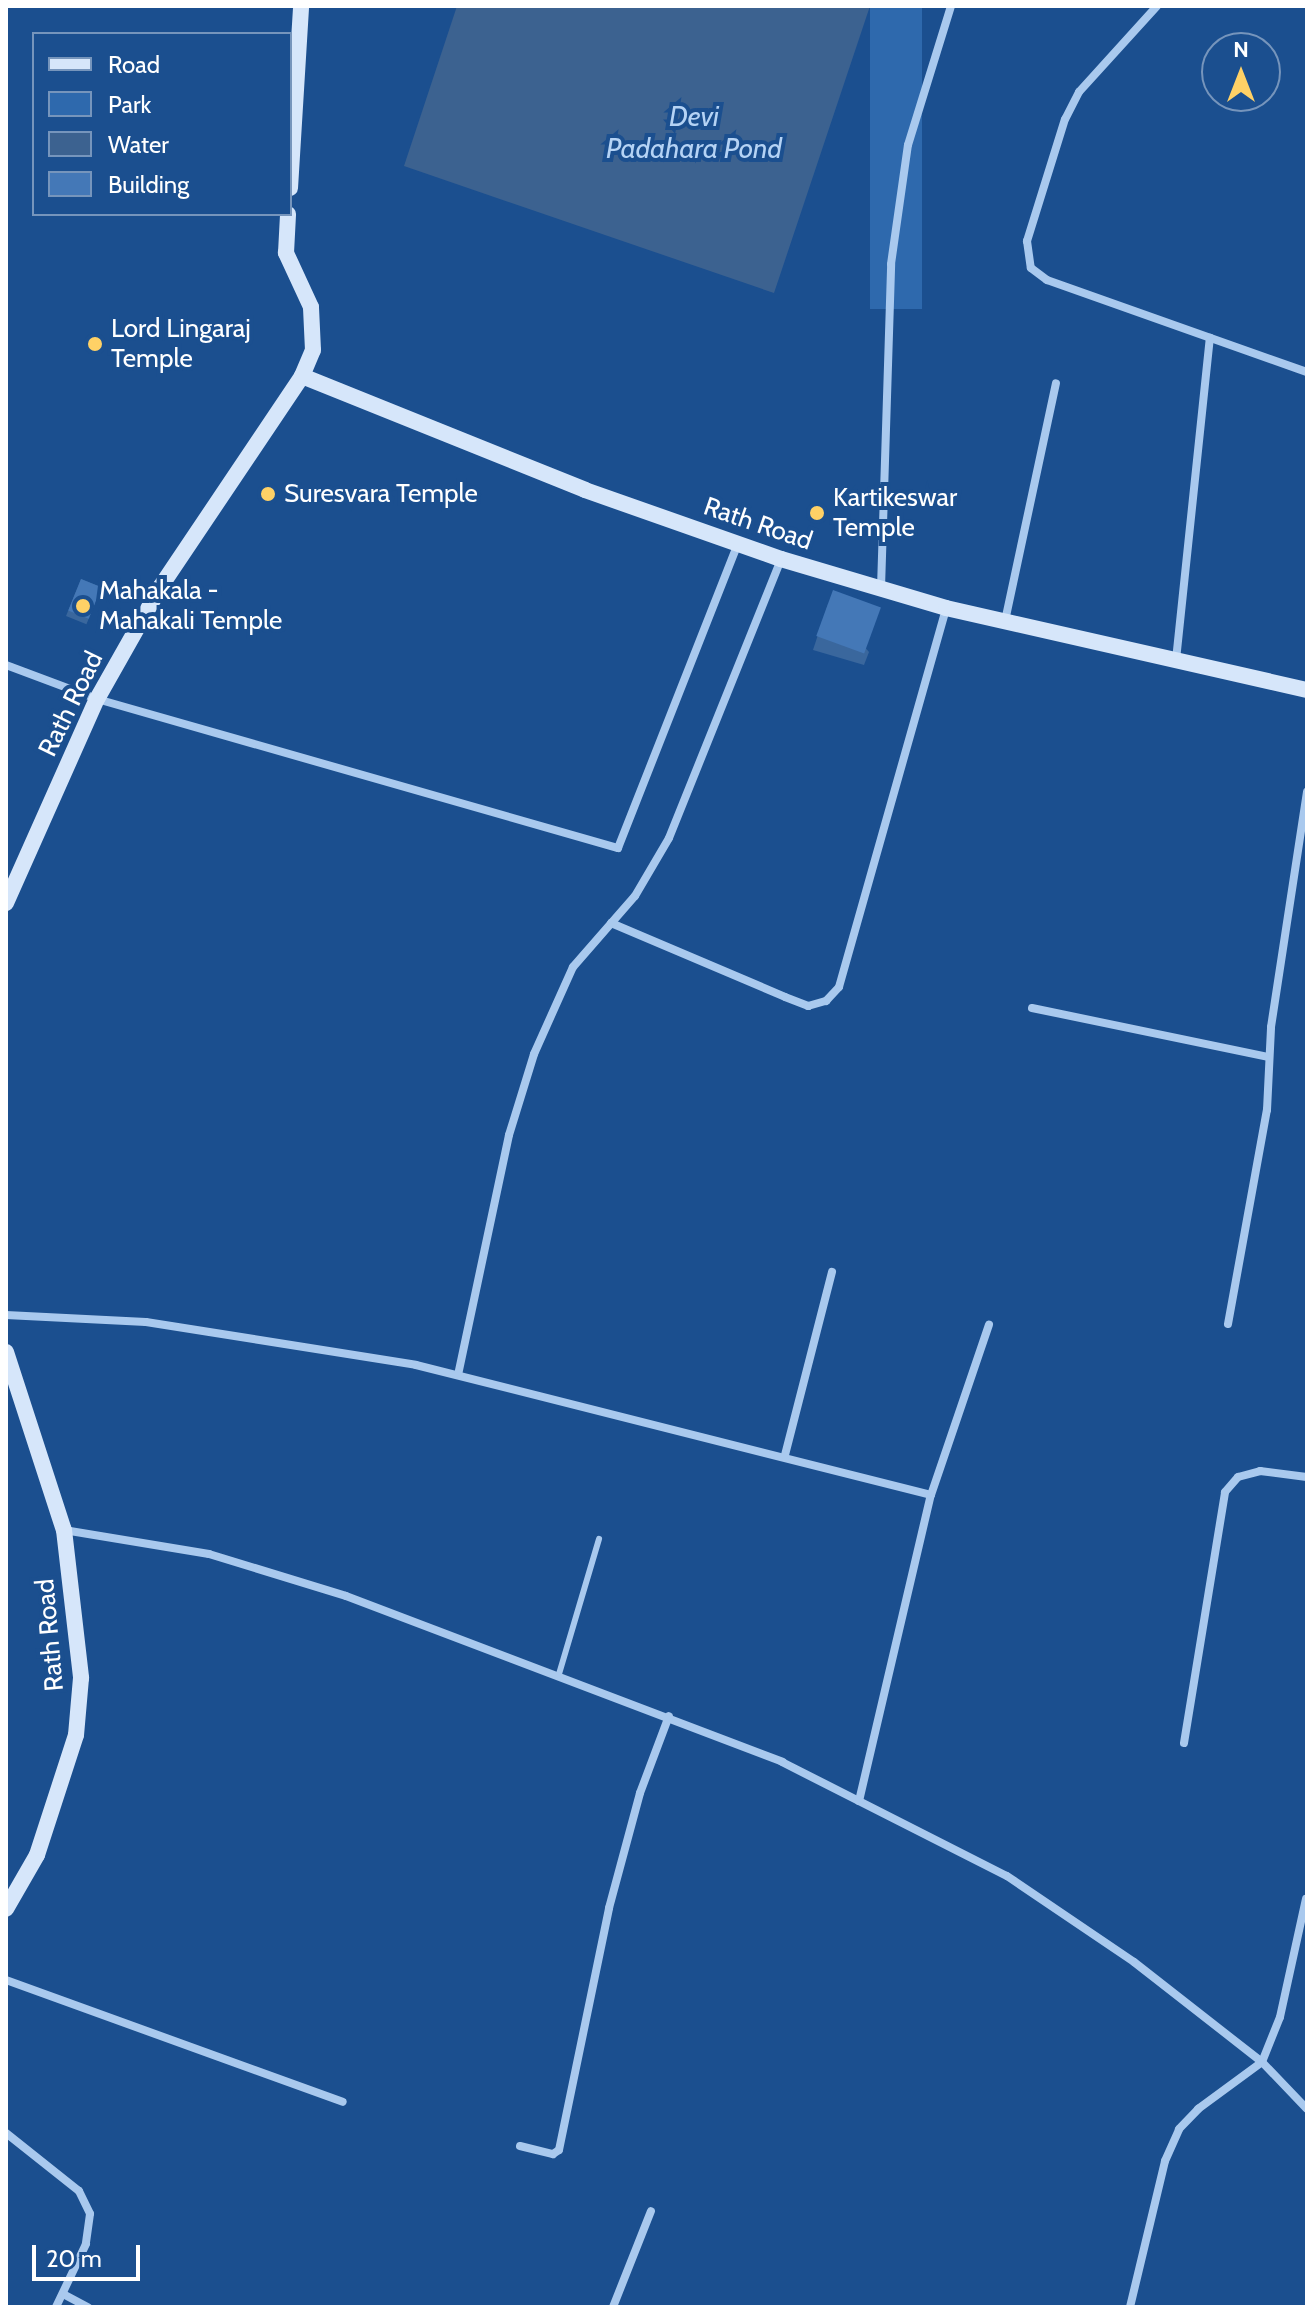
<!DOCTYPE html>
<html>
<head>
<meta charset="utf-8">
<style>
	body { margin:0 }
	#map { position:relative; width:1313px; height:2313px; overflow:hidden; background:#1b4f8f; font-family:Cabin,sans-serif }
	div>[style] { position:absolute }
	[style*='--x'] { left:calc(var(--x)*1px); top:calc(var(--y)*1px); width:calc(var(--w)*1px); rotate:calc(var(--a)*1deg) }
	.green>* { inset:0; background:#2e69ad; transform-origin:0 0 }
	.water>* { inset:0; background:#3c6290 }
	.lane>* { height:6px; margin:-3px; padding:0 3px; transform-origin:3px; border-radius:3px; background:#a9c9ee }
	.street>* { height:8px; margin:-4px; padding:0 4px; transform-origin:4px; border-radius:4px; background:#a9c9ee }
	.secondary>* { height:16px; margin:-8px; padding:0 8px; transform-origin:8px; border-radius:8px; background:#d6e6fa }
	.wall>* { inset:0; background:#3a679d; transform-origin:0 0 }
	.building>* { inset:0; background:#4478b7; transform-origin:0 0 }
	.dots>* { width:22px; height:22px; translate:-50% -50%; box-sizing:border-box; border:4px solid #1b4f8f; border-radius:50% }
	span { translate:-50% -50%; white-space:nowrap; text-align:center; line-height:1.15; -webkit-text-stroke:8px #1b4f8f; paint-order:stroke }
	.poi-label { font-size:26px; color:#fff }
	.left { translate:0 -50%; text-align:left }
	.street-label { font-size:26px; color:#fff }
	.water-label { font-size:28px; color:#b5d3f5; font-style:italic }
	.frame { position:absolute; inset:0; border:8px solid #fff; pointer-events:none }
	.legend { position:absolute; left:32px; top:32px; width:260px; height:184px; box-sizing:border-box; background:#1b4f8f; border:2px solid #7695bc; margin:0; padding:10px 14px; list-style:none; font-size:24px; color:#fff }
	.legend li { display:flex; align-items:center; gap:16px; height:40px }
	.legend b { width:40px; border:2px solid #7695bc }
	.north { position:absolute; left:1201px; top:32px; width:80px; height:80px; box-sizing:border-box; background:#1b4f8f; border:2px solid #7695bc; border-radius:50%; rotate:0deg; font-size:22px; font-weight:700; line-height:32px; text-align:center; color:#fff }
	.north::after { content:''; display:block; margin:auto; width:28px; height:36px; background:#ffd166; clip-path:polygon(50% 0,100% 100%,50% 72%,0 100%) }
	.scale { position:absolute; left:32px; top:2245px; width:108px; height:36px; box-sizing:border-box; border:4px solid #fff; border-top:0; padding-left:10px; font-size:24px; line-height:28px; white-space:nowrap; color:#fff; -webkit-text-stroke:6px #1b4f8f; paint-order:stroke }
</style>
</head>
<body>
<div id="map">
	<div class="green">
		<div style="left:870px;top:6px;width:52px;height:303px"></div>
	</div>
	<div class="water">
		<div style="clip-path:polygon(457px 6px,870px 6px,774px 293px,404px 166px)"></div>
	</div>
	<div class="lane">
		<div style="--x:559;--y:1674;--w:141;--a:-73.5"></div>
	</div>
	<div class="street">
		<div style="--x:1157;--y:6;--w:116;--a:132.2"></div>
		<div style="--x:1079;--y:92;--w:30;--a:117"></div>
		<div style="--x:1065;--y:119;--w:128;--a:107.3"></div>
		<div style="--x:1027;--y:241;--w:27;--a:82"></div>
		<div style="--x:1031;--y:268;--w:20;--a:37"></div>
		<div style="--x:1047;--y:280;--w:276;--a:19.5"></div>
		<div style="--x:881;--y:588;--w:324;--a:-88.2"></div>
		<div style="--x:891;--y:264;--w:120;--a:-81.9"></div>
		<div style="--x:908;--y:145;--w:145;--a:-72.8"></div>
		<div style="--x:1005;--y:621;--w:243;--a:-77.9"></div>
		<div style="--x:1176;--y:660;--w:324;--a:-84"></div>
		<div style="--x:6;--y:665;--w:97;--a:20.5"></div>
		<div style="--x:97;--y:699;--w:542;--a:15.96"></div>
		<div style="--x:618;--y:848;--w:327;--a:-68.5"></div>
		<div style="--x:611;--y:923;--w:189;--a:23"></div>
		<div style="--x:785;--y:997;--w:25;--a:21"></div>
		<div style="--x:808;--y:1006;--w:19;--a:-16"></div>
		<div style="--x:826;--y:1001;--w:19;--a:-47"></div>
		<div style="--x:839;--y:987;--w:394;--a:-74.2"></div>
		<div style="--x:1032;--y:1008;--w:242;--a:11.7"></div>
		<div style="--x:6;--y:1315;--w:140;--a:2.9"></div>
		<div style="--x:146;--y:1322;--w:273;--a:9"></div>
		<div style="--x:416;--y:1365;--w:531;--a:14.17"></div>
		<div style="--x:1228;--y:1324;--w:218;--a:-79.7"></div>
		<div style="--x:1267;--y:1110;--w:83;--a:-87.2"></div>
		<div style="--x:1271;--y:1027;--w:238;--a:-81.3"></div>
		<div style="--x:458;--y:1375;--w:245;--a:-78"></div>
		<div style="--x:509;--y:1135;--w:85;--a:-72.8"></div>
		<div style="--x:534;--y:1054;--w:95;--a:-65.9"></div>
		<div style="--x:573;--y:967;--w:94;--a:-48.9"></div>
		<div style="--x:635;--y:896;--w:67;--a:-59.6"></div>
		<div style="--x:669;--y:838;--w:301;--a:-68.1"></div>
		<div style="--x:785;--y:1455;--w:189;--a:-75.6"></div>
		<div style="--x:64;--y:1530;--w:147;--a:9.4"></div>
		<div style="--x:209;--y:1554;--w:143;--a:17"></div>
		<div style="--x:346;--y:1596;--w:467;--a:20.8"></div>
		<div style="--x:782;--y:1762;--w:252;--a:26.9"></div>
		<div style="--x:1007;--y:1876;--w:153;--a:34.1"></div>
		<div style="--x:1134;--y:1962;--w:162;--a:38"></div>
		<div style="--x:1262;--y:2062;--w:65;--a:46.2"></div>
		<div style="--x:1184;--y:1743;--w:254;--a:-80.7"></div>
		<div style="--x:1225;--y:1492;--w:20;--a:-49"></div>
		<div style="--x:1238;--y:1477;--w:23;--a:-15"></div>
		<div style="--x:1260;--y:1471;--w:47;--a:7.3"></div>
		<div style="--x:859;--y:1801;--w:314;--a:-76.8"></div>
		<div style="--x:931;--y:1495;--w:180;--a:-71.2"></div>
		<div style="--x:6;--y:1980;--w:358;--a:19.9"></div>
		<div style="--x:6;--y:2133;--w:93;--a:38.5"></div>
		<div style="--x:79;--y:2191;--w:25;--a:64"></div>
		<div style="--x:90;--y:2214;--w:30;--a:98"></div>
		<div style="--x:86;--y:2244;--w:70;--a:115.5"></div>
		<div style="--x:520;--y:2146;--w:34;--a:14"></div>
		<div style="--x:553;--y:2154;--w:7;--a:-34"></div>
		<div style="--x:559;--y:2150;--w:247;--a:-78.3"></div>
		<div style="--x:609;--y:1908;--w:119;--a:-74.9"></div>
		<div style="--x:640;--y:1793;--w:82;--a:-69.4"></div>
		<div style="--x:65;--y:2295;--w:26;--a:28"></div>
		<div style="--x:613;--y:2307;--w:103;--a:-68.4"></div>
		<div style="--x:1130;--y:2307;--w:150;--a:-76.5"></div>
		<div style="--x:1165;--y:2161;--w:35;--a:-66"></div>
		<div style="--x:1179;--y:2129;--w:28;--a:-46"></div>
		<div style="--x:1198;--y:2109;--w:79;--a:-36.3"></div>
		<div style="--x:1262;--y:2062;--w:48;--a:-68.2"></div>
		<div style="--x:1280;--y:2017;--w:121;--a:-77.6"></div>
	</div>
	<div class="secondary">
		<div style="--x:290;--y:188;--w:182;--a:-86.5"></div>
		<div style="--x:302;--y:376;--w:305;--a:21.9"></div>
		<div style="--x:585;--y:490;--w:208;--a:19.4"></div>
		<div style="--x:781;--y:559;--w:172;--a:16.5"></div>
		<div style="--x:946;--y:608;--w:370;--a:12.8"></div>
		<div style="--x:6;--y:903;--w:223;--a:-66"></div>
		<div style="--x:97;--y:699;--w:130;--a:-60.5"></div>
		<div style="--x:161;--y:586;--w:253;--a:-56.1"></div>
		<div style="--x:302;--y:376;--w:28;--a:-67"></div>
		<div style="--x:313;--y:350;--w:43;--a:-92.7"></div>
		<div style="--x:311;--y:307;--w:60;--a:-114.8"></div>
		<div style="--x:286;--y:253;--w:39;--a:-87"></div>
		<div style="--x:6;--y:1352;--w:187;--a:72"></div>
		<div style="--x:64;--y:1530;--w:149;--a:83.4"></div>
		<div style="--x:81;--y:1678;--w:57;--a:95"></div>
		<div style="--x:76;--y:1735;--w:126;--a:108"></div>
		<div style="--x:37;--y:1855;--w:62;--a:119.9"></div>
	</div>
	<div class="wall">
		<div style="left:81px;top:579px;width:22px;height:40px;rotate:22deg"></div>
		<div style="clip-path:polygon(828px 604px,869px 652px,864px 665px,813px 650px)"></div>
	</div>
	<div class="building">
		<div style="left:81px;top:579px;width:22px;height:34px;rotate:22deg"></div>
		<div style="left:833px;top:590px;width:51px;height:49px;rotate:20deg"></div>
	</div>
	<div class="dots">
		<div style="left:95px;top:344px;background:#ffd166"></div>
		<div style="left:268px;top:494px;background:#ffd166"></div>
		<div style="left:817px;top:513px;background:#ffd166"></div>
		<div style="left:83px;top:606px;background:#ffd166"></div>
	</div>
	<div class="poi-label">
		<span class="left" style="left:111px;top:344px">Lord Lingaraj<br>Temple</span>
		<span class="left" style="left:284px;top:494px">Suresvara Temple</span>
		<span class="left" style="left:833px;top:513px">Kartikeswar<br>Temple</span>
		<span class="left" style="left:99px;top:606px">Mahakala -<br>Mahakali Temple</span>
	</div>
	<div class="street-label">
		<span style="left:758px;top:524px;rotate:19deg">Rath Road</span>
		<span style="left:71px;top:704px;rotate:-64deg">Rath Road</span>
		<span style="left:50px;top:1635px;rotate:-95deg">Rath Road</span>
	</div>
	<div class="water-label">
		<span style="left:694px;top:132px">Devi<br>Padahara Pond</span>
	</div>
	<div class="frame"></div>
	<ul class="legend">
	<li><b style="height:10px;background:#d6e6fa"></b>Road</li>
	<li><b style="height:22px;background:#2e69ad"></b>Park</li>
	<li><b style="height:22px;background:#3c6290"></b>Water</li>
	<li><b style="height:22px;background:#4478b7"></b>Building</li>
	</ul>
	<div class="north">N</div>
	<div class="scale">20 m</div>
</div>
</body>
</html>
